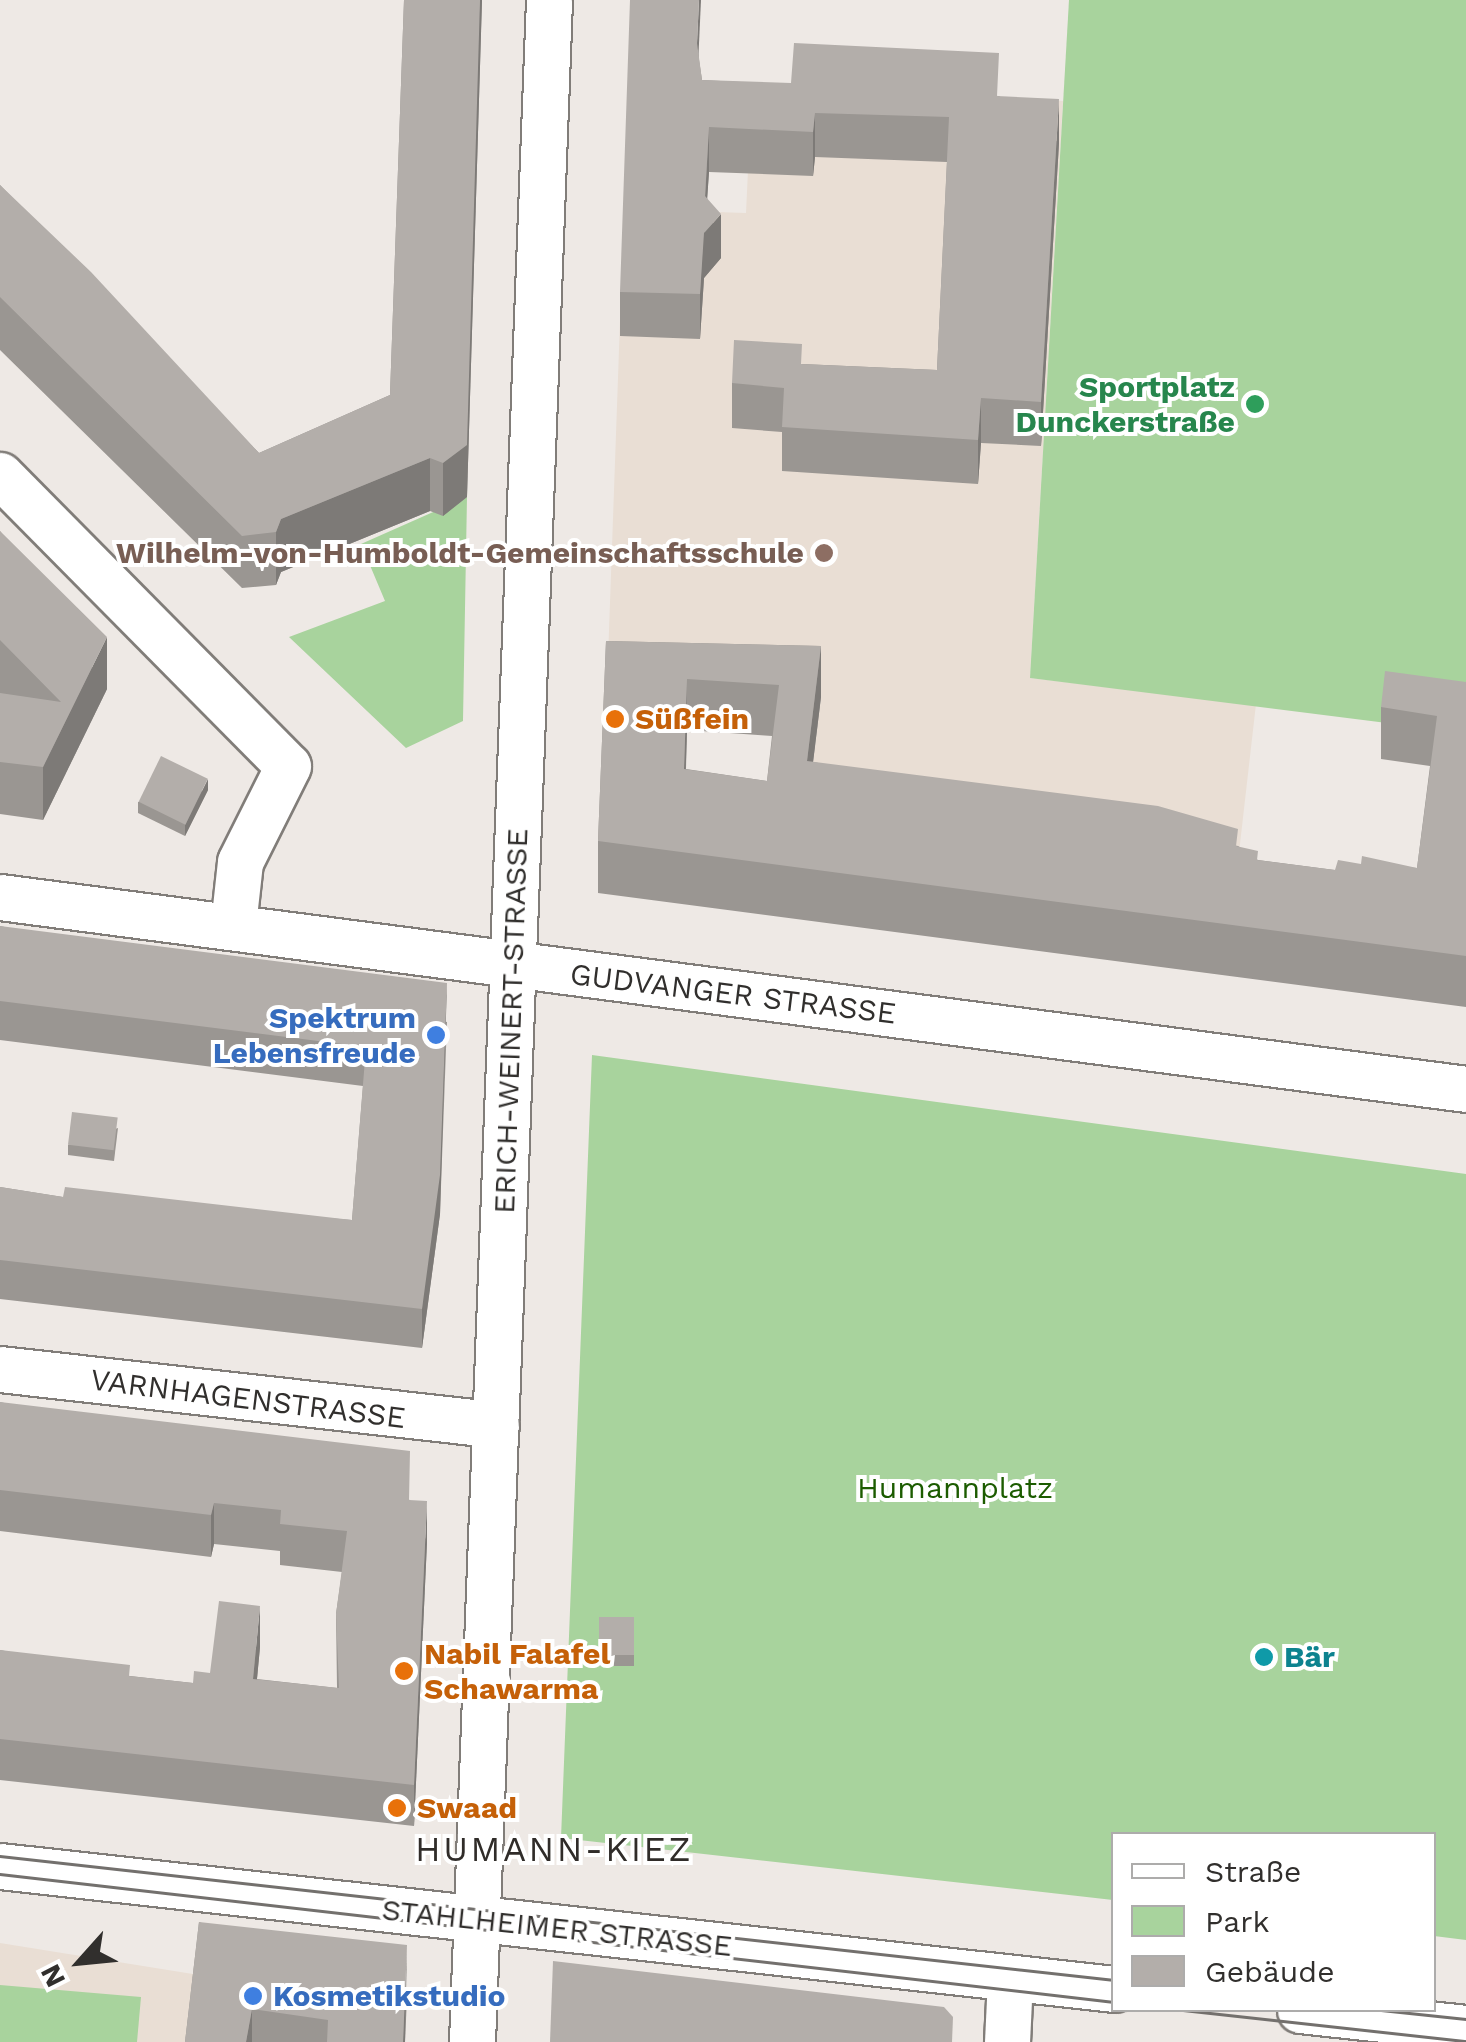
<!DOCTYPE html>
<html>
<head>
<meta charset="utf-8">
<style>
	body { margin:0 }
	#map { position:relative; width:1466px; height:2042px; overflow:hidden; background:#eee9e5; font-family:"Work Sans",sans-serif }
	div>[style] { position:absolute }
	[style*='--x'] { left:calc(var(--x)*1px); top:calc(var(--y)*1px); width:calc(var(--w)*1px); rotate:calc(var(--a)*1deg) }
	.built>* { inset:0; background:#e9ded4 }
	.green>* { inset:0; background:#a8d39d }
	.roads { filter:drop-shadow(2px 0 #817d79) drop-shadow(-2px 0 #817d79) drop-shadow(0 2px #817d79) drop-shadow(0 -2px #817d79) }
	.minor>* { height:45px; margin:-22.5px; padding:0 22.5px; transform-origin:22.5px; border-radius:22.5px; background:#fff }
	.tram>* { height:2.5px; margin:-1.25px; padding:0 1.25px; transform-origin:1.25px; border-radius:1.25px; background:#73706d }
	.wall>* { inset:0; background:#9a9692; transform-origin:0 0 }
	.shaded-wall>* { inset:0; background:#7d7a77 }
	.building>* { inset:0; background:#b3aeaa; transform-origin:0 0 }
	.dots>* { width:28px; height:28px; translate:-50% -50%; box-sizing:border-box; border:5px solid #fff; border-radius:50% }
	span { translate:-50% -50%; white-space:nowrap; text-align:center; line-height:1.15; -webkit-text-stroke:8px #fff; paint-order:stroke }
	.leisure-label { font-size:30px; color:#27864d; font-weight:700 }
	.right { translate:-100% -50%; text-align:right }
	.education-label { font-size:30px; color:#785e54; font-weight:700 }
	.food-label { font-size:30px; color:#c56008; font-weight:700 }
	.left { translate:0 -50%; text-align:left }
	.street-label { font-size:30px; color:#312f2d }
	.shop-label { font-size:30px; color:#366cbe; font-weight:700 }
	.park-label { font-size:30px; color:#1c5c00 }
	.culture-label { font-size:30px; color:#0d838f; font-weight:700 }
	.quarter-label { font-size:35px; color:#302c29; letter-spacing:2.5px }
	.legend { position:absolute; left:1111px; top:1832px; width:325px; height:180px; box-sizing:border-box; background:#fff; border:2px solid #adacab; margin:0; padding:12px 18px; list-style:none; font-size:30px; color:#312f2d }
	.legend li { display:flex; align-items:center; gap:20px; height:50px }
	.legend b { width:50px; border:2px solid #adacab }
	.north { position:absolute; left:30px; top:1912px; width:100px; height:100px; -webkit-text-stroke:8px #fff; paint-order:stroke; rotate:243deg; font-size:28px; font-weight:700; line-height:40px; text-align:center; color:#312f2d }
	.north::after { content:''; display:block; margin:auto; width:35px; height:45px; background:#312f2d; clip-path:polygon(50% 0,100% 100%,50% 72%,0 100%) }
</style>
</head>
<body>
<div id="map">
	<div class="built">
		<div style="clip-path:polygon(752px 85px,1063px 101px,1030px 678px,1256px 704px,1225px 975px,794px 918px,821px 697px,608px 659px,624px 209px,746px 213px)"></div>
		<div style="clip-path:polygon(0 1943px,199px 1975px,191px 2042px,0 2042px)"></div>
	</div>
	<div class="green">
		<div style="clip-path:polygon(1069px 0,1466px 0,1466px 733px,1030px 678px)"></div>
		<div style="clip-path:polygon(467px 497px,463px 721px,406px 748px,289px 637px,385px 601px,361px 544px)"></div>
		<div style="clip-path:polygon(592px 1055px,1466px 1174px,1466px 1940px,1434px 1936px,1434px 1834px,1114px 1834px,1113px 1900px,561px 1838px)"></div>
		<div style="clip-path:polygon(0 1985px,141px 1997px,137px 2042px,0 2042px)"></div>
	</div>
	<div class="roads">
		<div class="minor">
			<div style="--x:0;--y:475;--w:409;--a:45.3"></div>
			<div style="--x:288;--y:766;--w:107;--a:116.6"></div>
			<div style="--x:240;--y:862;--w:63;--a:96.3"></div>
			<div style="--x:0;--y:897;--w:1479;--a:7.46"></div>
			<div style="--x:0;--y:1369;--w:499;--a:6.4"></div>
			<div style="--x:0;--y:1866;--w:1121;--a:6.3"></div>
			<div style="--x:1300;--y:2010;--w:167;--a:6.2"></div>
			<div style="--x:472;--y:2042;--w:2043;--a:-87.84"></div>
			<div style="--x:1007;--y:2042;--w:64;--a:-87.3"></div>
		</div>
	</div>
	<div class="tram">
		<div style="--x:0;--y:1856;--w:1121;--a:6.35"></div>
		<div style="--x:0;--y:1874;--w:1121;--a:6.55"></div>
		<div style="--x:1183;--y:2010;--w:285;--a:6.3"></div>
		<div style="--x:1381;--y:2010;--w:85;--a:6"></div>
	</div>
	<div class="wall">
		<div style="clip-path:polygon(404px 0,482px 0,467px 497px,443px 516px,430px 511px,281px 572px,276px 585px,242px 588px,0 350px,0 185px,259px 453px,390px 395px)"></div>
		<div style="clip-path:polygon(698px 53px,702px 80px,999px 96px,1059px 143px,1041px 446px,981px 443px,978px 484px,782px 471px,782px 432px,732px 428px,732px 383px,802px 364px,937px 370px,947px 162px,815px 157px,813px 176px,709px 172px,707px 198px,721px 258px,704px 278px,700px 339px,620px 336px,620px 292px)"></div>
		<div style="clip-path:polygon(0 531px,107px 689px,43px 820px,0 814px)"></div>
		<div style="clip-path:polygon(evenodd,606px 641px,821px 646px,821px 697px,813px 762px,1238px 846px,1258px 860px,1335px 870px,1361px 864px,1417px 868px,1430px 766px,1381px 759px,1381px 707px,1466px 682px,1466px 1007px,598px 893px,598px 841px,606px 641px,687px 730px,772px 736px,767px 781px,686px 769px,687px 730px)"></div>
		<div style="clip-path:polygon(208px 790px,185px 836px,138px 813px,138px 802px)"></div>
		<div style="clip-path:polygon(0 926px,447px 1022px,440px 1214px,422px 1348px,0 1299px,0 1187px,63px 1197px,352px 1220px,363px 1086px,0 1040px)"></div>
		<div style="clip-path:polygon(118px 1128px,114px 1161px,68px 1155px,68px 1145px)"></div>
		<div style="clip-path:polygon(0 1402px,410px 1500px,427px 1542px,414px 1826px,0 1780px,0 1650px,130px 1676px,193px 1683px,210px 1673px,260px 1647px,257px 1679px,337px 1688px,336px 1614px,342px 1572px,280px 1565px,280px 1551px,214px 1544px,211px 1557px,0 1531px)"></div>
		<div style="left:599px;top:1617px;width:35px;height:49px"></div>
		<div style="clip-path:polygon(199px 1922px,407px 1998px,405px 2042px,185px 2042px)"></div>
	</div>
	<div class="shaded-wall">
		<div style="clip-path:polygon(480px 0,482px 0,467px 497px,443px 516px,443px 463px)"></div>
		<div style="clip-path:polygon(699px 0,701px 0,697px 87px,697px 43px)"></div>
		<div style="clip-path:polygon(1059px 99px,1059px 143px,1041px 446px,1041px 402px)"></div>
		<div style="clip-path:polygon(815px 113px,815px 157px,813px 176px,813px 132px)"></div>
		<div style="clip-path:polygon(709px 127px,709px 172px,705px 232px,721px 214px,721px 258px,704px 278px,700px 339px,700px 294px)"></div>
		<div style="clip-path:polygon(981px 398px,981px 443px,978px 484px,978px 440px)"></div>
		<div style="clip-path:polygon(430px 458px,430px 511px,281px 572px,276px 585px,276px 532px,281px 519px)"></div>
		<div style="clip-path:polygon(107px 637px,107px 689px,43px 820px,43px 767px)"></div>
		<div style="clip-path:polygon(821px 646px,821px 697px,807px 812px,807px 761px)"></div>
		<div style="clip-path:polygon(687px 679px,687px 730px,684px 820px,684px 769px)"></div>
		<div style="clip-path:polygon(208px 779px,208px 790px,185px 836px,185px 825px)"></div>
		<div style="clip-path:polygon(447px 983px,440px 1214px,422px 1348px,422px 1309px)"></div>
		<div style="clip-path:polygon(427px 1501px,427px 1542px,414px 1826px,414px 1785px)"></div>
		<div style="clip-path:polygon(214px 1503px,214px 1544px,211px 1557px,211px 1515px)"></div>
		<div style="clip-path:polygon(260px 1606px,260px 1647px,253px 1720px,253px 1679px)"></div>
		<div style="clip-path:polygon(407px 1945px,405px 2042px,403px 2042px)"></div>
		<div style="clip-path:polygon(252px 2009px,252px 2042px,246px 2042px)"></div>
	</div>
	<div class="building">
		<div style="clip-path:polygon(404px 0,480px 0,467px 445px,443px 463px,430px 458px,281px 519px,276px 532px,242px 536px,0 297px,0 185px,91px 272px,259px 453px,390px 395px)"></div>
		<div style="clip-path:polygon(630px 0,699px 0,697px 43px,702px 80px,791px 83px,794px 43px,999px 53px,997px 96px,1059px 99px,1041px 402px,981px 398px,978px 440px,782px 427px,784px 388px,732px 383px,734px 340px,802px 344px,801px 364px,937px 370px,949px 117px,815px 113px,813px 132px,709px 127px,705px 196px,721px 214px,704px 233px,700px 294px,620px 292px)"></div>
		<div style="clip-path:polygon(0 531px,107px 637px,43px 767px,0 762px,0 693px,61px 702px,0 640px)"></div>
		<div style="clip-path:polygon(evenodd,606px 641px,821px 646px,807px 761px,1158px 806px,1238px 829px,1236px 846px,1258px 851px,1257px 860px,1335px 870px,1338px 860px,1361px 864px,1362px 856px,1417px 868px,1437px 716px,1381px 707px,1385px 671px,1466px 682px,1466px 956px,598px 841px,606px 641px,687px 679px,779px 685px,767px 781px,684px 769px,687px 679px)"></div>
		<div style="left:161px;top:756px;width:52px;height:51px;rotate:26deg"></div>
		<div style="clip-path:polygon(0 926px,447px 983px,440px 1175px,422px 1309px,0 1260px,0 1187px,63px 1197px,65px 1187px,352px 1220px,366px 1047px,0 1001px)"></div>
		<div style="left:72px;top:1112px;width:46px;height:33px;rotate:7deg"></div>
		<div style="clip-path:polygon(0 1402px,410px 1451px,409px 1500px,427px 1501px,414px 1785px,0 1739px,0 1650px,130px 1665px,129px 1676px,193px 1683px,194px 1671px,210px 1673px,219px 1601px,260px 1606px,253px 1679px,339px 1688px,336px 1614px,347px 1531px,280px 1524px,281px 1510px,214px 1503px,211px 1515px,0 1490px)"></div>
		<div style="left:599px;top:1617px;width:35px;height:38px"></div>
		<div style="clip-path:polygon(199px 1922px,407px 1945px,403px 2042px,327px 2042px,328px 2020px,252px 2009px,246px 2042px,185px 2042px)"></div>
		<div style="clip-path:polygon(553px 1961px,944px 2007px,953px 2017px,952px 2042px,550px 2042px)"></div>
	</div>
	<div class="dots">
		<div style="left:1255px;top:404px;background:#2e9e5b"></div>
		<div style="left:824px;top:553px;background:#8d6e63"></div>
		<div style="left:615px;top:719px;background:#e8710a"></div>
		<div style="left:436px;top:1035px;background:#3f7fe0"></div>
		<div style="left:1264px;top:1657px;background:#0f9aa8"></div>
		<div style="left:404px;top:1671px;background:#e8710a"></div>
		<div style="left:397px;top:1808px;background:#e8710a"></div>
		<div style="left:253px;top:1996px;background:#3f7fe0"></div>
	</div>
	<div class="leisure-label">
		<span class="right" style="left:1235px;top:404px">Sportplatz<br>Dunckerstraße</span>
	</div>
	<div class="education-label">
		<span class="right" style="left:804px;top:553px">Wilhelm-von-Humboldt-Gemeinschaftsschule</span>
	</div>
	<div class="food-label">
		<span class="left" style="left:635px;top:719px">Süßfein</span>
		<span class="left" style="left:424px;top:1671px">Nabil Falafel<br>Schawarma</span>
		<span class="left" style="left:417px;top:1808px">Swaad</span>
	</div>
	<div class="street-label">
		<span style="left:733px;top:994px;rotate:7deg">GUDVANGER STRASSE</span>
		<span style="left:511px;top:1021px;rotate:-88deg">ERICH-WEINERT-STRASSE</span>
		<span style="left:248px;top:1399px;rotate:7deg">VARNHAGENSTRASSE</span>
		<span style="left:557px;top:1928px;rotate:6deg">STAHLHEIMER STRASSE</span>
	</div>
	<div class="shop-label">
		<span class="right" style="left:416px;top:1035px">Spektrum<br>Lebensfreude</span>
		<span class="left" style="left:273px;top:1996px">Kosmetikstudio</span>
	</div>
	<div class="park-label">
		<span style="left:955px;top:1488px">Humannplatz</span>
	</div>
	<div class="culture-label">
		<span class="left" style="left:1284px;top:1657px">Bär</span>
	</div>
	<div class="quarter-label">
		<span style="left:554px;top:1849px">HUMANN-KIEZ</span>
	</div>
	<ul class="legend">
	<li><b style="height:12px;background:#fff"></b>Straße</li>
	<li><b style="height:28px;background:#a8d39d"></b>Park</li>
	<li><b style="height:28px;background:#b3aeaa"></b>Gebäude</li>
	</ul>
	<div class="north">N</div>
</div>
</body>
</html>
